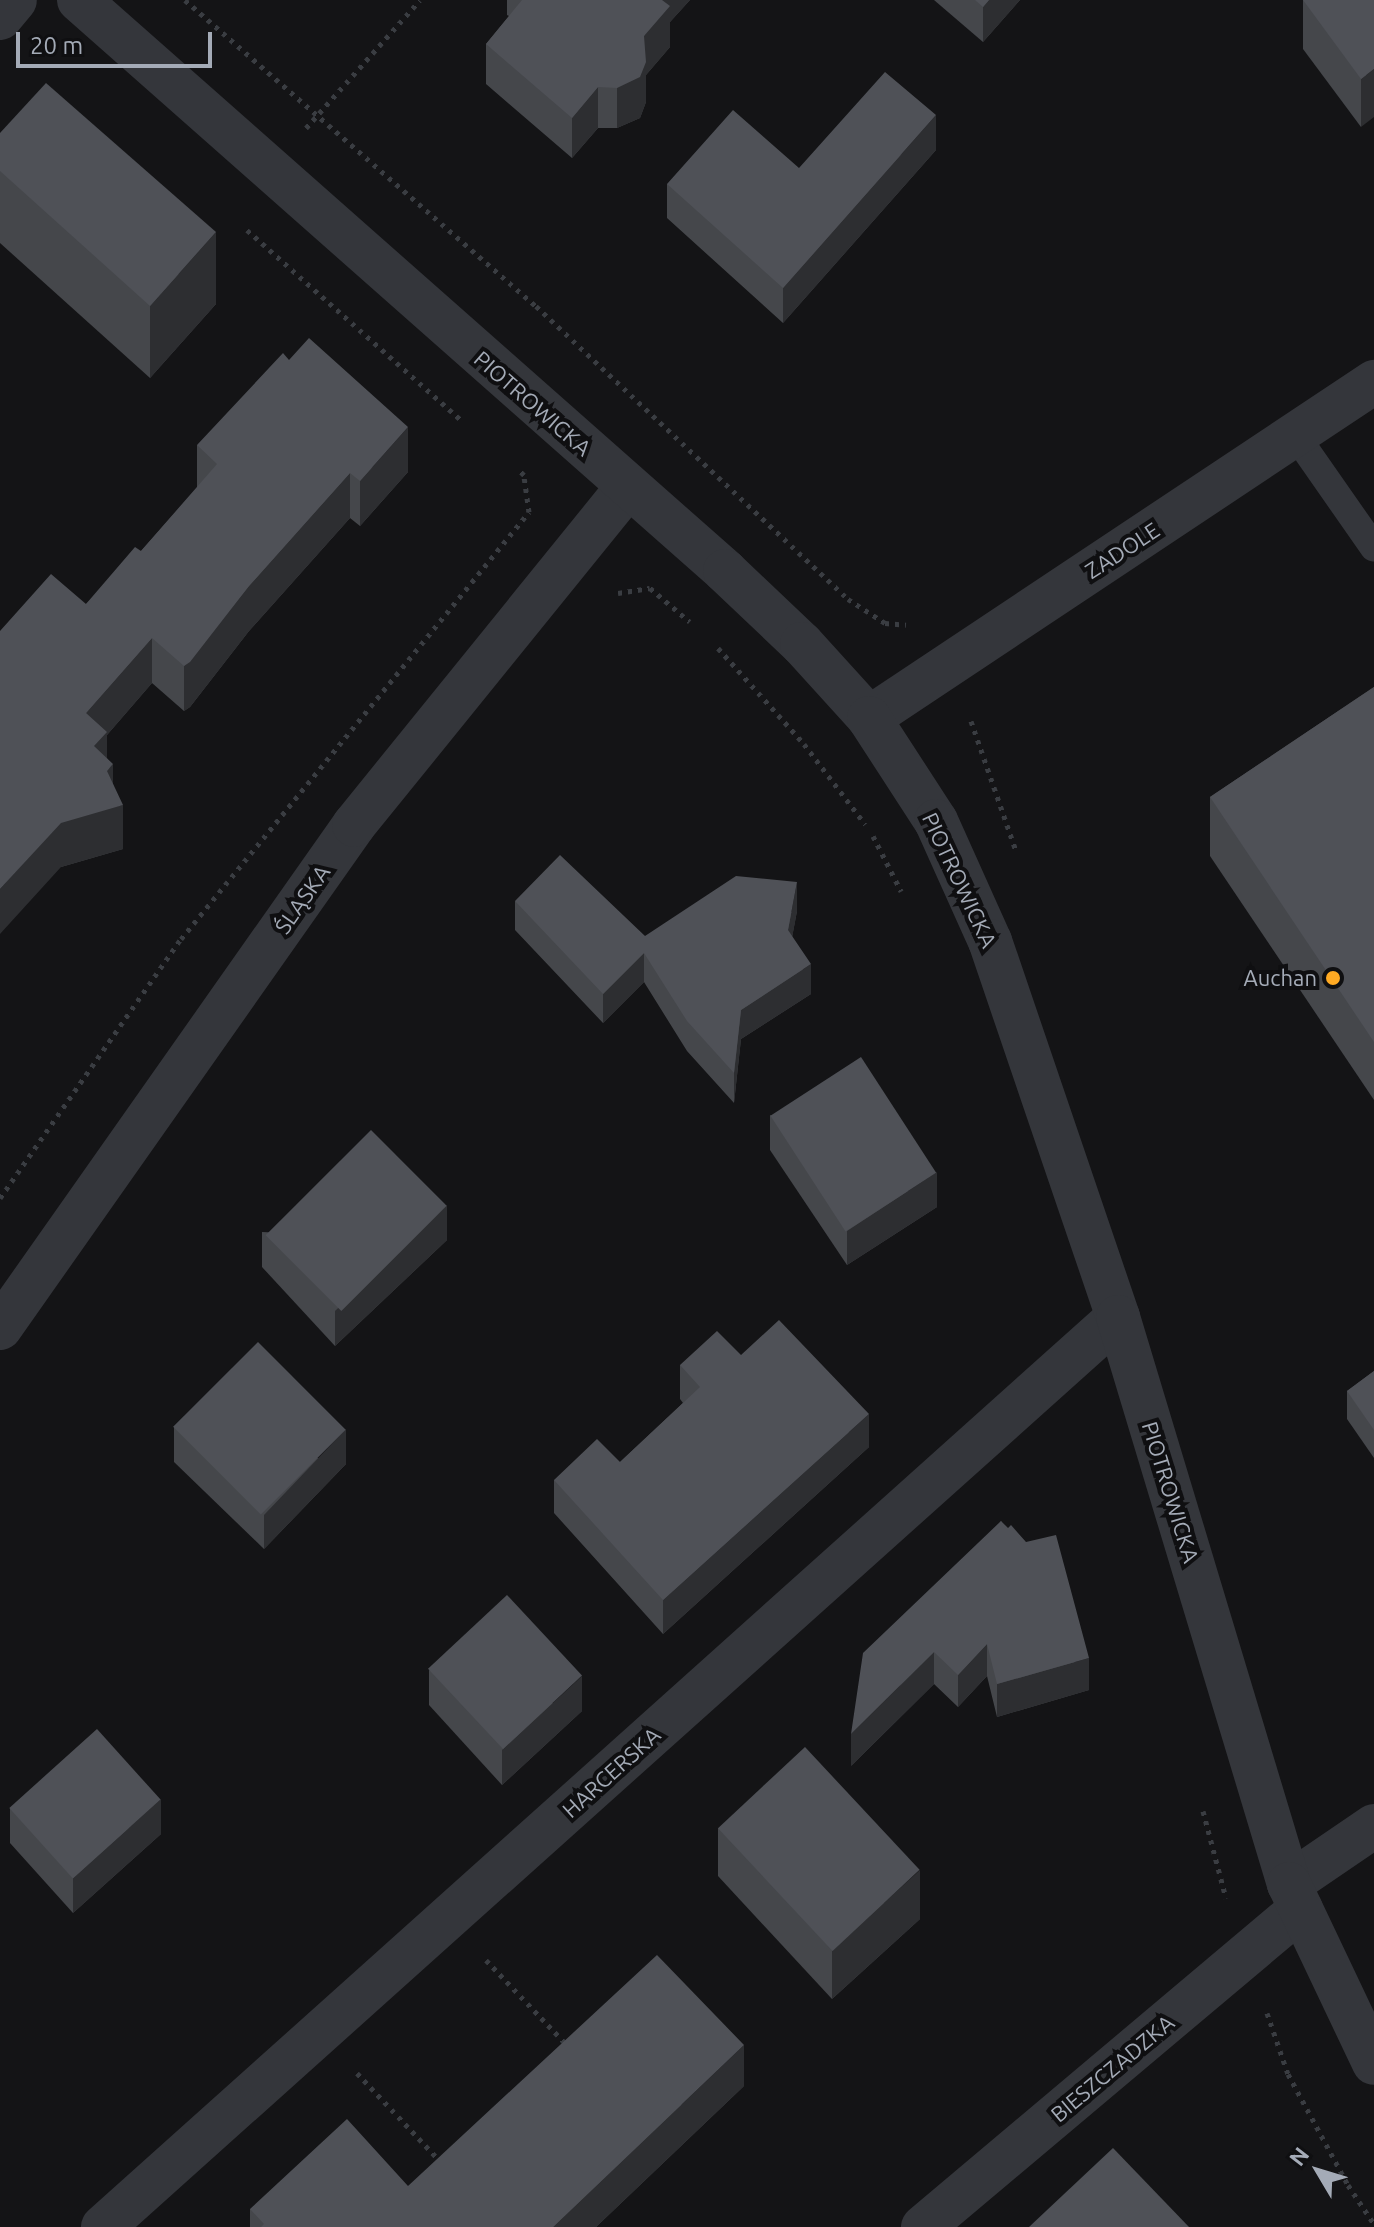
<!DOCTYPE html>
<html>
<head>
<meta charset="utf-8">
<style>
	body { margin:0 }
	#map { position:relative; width:1374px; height:2227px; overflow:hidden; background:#141416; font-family:Ubuntu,sans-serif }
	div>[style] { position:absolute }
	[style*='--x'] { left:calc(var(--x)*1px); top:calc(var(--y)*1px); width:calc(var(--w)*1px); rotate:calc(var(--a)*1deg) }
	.path>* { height:5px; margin-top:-2.5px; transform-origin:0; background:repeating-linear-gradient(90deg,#3a3d42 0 4px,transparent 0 10px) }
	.service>* { height:28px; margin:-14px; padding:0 14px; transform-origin:14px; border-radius:14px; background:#34363b }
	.minor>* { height:44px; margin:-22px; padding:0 22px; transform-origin:22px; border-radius:22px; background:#34363b }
	.tertiary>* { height:44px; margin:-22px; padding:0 22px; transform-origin:22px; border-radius:22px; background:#34363b }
	.wall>* { inset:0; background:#45474b }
	.shaded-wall>* { inset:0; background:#2d2e31 }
	.building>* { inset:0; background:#4f5157; transform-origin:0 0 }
	.dots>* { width:22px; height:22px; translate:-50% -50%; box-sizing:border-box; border:4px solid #0f0f11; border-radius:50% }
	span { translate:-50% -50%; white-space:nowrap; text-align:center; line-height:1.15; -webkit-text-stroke:8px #0f0f11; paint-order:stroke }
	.street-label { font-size:22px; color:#a4abb7 }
	.poi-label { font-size:22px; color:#a4abb7 }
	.right { translate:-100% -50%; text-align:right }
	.north { position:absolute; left:1278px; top:2131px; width:80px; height:80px; -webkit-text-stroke:6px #0f0f11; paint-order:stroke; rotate:308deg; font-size:22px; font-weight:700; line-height:32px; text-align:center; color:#a4abb7 }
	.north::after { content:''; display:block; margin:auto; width:28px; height:36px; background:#a4abb7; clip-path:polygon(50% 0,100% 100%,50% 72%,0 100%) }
	.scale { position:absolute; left:16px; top:32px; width:196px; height:36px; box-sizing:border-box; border:4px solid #a4abb7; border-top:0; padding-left:10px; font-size:24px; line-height:28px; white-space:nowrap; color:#a4abb7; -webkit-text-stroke:6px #0f0f11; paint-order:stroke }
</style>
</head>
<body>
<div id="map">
	<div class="path">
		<div style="--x:185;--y:0;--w:466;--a:41.1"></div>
		<div style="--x:536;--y:306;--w:428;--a:43.2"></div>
		<div style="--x:848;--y:599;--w:44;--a:33"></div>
		<div style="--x:885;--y:623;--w:21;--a:5"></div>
		<div style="--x:306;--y:128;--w:171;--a:-48.3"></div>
		<div style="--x:247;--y:230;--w:286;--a:41.6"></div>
		<div style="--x:618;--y:593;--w:32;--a:-9"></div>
		<div style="--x:650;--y:588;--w:52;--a:40.4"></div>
		<div style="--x:718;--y:648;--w:129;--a:48.1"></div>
		<div style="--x:804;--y:744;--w:101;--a:52.7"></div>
		<div style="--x:971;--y:721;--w:138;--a:70.9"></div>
		<div style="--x:873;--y:836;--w:62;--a:63"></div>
		<div style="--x:0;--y:1198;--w:316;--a:-55.1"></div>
		<div style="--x:181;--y:939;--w:551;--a:-50.82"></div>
		<div style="--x:529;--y:512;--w:37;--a:-98"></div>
		<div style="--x:524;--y:475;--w:6;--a:-135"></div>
		<div style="--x:1203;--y:1811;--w:90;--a:75.2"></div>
		<div style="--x:486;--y:1960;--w:119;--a:46.4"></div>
		<div style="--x:1267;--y:2013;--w:65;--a:71"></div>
		<div style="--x:1288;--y:2074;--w:126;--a:61.6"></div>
		<div style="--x:1348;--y:2185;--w:47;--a:56.3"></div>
		<div style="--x:357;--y:2073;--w:122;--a:46.7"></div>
	</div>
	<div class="service">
		<div style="--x:1296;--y:436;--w:136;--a:55.1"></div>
	</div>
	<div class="minor">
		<div style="--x:0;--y:18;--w:23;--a:-50"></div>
		<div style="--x:869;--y:718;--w:607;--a:-33.64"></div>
		<div style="--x:0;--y:1328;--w:615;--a:-54.86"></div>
		<div style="--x:354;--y:825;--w:435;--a:-51"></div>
		<div style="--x:1289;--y:1884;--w:103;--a:-34.3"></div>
		<div style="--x:103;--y:2227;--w:1363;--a:-41.88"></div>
		<div style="--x:923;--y:2227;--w:494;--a:-40.1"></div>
	</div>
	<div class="tertiary">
		<div style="--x:79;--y:0;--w:862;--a:41.47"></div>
		<div style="--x:725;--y:571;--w:106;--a:43.5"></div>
		<div style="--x:802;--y:644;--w:100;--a:47.8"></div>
		<div style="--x:869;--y:718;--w:123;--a:57"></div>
		<div style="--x:936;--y:821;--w:132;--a:65.8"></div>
		<div style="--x:990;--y:941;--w:397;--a:71.2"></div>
		<div style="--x:1118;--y:1317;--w:592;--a:73.22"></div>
		<div style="--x:1289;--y:1884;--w:198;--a:64.6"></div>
	</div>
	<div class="wall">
		<div style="clip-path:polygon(507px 0,690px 0,670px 22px,670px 47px,646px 75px,646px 102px,640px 118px,617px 128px,598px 128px,572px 158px,486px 84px,486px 44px,509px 16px,507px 15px)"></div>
		<div style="clip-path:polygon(934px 0,1020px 0,983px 42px)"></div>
		<div style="clip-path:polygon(1303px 0,1374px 0,1361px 127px,1303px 49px)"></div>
		<div style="clip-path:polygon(0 133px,216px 304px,150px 378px,0 243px)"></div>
		<div style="clip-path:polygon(936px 150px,783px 323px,667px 218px,667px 184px,799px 168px)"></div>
		<div style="clip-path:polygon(197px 445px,408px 472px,360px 526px,350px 518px,249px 631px,190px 707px,184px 711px,152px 683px,107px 735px,107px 758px,113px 784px,123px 849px,61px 867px,86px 604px,141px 551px,197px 488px)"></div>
		<div style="clip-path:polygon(1374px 687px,1374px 1100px,1210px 856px,1210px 797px)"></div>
		<div style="clip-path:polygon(515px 901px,645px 936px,797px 911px,792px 937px,811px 994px,741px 1039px,734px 1103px,687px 1051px,644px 982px,603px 1023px,515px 930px)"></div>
		<div style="clip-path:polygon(770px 1115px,937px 1207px,847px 1265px,770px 1150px)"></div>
		<div style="clip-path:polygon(262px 1232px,447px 1240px,335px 1346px,262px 1267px)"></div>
		<div style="clip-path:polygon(741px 1355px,869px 1447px,663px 1634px,554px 1513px,554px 1480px,620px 1462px,683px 1403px,680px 1399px,680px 1365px)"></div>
		<div style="clip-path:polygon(1374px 1371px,1374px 1458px,1347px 1419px,1347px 1391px)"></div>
		<div style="clip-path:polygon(174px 1427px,346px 1464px,264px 1549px,174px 1462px)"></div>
		<div style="clip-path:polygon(1001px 1521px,1089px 1690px,997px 1717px,987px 1676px,958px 1707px,934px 1684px,851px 1766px)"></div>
		<div style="clip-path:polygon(429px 1670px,582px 1711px,502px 1785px,429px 1705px)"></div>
		<div style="clip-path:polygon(10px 1808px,161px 1834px,73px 1913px,10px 1843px)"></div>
		<div style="clip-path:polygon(718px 1828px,920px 1919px,832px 1999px,718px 1876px)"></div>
		<div style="clip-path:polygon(744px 2086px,596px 2227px,250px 2227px,250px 2209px,408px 2186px)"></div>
	</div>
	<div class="shaded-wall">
		<div style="clip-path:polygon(657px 0,690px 0,670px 22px,670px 47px,646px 75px,646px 102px,640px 118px,617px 128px,617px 88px,644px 36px)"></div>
		<div style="clip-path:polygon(989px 0,1020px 0,983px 42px,983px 7px)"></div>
		<div style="clip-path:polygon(1374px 69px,1374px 117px,1361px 127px,1361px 79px)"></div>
		<div style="clip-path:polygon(598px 87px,598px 128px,572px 158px,572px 118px)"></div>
		<div style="clip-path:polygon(936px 115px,936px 150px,783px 323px,783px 288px)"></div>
		<div style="clip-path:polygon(216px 232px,216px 304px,150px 378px,150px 306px)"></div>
		<div style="clip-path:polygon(408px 427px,408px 472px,360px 526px,360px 481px)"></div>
		<div style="clip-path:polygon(350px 473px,350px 518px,249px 631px,190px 707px,184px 711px,184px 666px,249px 586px)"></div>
		<div style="clip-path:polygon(152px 638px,152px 683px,107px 735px,107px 776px,94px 791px,86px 713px)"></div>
		<div style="clip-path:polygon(113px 764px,113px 807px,123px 805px,123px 849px,61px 867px,0 934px,0 889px)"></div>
		<div style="clip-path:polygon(797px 882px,797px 911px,788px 960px,788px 930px)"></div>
		<div style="clip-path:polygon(644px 953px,644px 982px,603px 1023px,603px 994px)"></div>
		<div style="clip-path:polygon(811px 964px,811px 994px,741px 1039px,734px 1103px,734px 1073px,741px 1010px)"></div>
		<div style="clip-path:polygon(937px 1172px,937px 1207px,847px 1265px,847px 1231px)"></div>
		<div style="clip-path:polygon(447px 1205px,447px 1240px,335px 1346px,335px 1311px)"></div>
		<div style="clip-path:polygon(869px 1414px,869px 1447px,663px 1634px,663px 1600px)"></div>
		<div style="clip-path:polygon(346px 1429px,346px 1464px,264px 1549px,264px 1515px)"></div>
		<div style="clip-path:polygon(987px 1644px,987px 1676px,958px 1707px,958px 1675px)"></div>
		<div style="clip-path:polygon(934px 1652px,934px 1684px,851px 1766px,851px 1734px)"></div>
		<div style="clip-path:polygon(1089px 1658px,1089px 1690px,997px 1717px,997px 1684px)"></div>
		<div style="clip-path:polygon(582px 1676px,582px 1711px,502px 1785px,502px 1750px)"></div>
		<div style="clip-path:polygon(161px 1799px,161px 1834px,73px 1913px,73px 1878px)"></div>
		<div style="clip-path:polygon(920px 1870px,920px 1919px,832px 1999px,832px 1950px)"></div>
		<div style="clip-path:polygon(744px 2045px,744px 2086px,596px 2227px,553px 2227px)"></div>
	</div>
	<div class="building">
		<div style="clip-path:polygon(522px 0,662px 0,670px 6px,644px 36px,646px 62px,640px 77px,617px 88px,598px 87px,572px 118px,486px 44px)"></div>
		<div style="clip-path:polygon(975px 0,989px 0,983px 7px)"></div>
		<div style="clip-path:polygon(1303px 0,1374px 0,1374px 69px,1361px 79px)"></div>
		<div style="clip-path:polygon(885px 72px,936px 115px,783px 288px,667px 184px,733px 110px,799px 168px)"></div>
		<div style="clip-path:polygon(46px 83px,216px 232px,150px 306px,0 171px,0 133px)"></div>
		<div style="clip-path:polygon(309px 338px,408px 427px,360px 481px,350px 473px,249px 586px,190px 662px,184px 666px,152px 638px,86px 713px,107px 732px,94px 746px,113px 764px,107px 771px,123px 805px,61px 823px,0 889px,0 631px,51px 574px,86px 604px,135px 547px,141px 551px,217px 464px,197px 445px,283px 353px,289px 360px)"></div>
		<div style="clip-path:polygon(1374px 687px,1374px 1042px,1210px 797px)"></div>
		<div style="clip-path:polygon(560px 855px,645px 936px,736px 876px,797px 882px,788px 930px,811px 964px,741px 1010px,734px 1073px,687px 1021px,644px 953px,603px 994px,515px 901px)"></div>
		<div style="left:861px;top:1057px;width:138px;height:108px;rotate:57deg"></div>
		<div style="left:371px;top:1130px;width:107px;height:149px;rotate:45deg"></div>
		<div style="clip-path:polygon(779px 1320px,869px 1414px,663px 1600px,554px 1480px,597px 1439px,620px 1462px,700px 1387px,680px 1365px,717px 1331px,741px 1355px)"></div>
		<div style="left:258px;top:1342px;width:124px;height:120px;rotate:45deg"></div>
		<div style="clip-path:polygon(1374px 1371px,1374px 1430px,1347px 1391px)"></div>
		<div style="clip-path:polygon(1001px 1521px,1008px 1528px,1011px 1525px,1026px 1542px,1056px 1535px,1089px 1658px,997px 1684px,987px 1644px,958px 1675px,934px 1652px,851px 1734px,863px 1653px)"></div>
		<div style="left:507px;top:1595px;width:110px;height:108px;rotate:47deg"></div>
		<div style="left:97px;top:1729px;width:95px;height:118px;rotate:48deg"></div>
		<div style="left:805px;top:1747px;width:168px;height:119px;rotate:47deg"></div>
		<div style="clip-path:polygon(657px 1955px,744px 2045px,553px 2227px,261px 2227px,264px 2224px,250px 2209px,347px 2119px,408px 2186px)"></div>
		<div style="clip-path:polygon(1113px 2148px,1189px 2227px,1029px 2227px)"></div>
	</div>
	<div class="dots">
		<div style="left:1333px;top:978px;background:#ffaa23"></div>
	</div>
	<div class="street-label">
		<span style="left:533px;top:403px;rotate:41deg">PIOTROWICKA</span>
		<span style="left:1122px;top:550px;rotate:-33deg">ZADOLE</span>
		<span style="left:960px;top:880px;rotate:65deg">PIOTROWICKA</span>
		<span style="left:302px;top:899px;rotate:-55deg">ŚLĄSKA</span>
		<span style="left:1171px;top:1492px;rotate:73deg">PIOTROWICKA</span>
		<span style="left:611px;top:1772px;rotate:-42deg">HARCERSKA</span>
		<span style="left:1112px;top:2068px;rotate:-40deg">BIESZCZADZKA</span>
	</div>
	<div class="poi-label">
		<span class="right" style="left:1317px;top:978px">Auchan</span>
	</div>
	<div class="north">N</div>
	<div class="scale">20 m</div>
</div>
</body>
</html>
